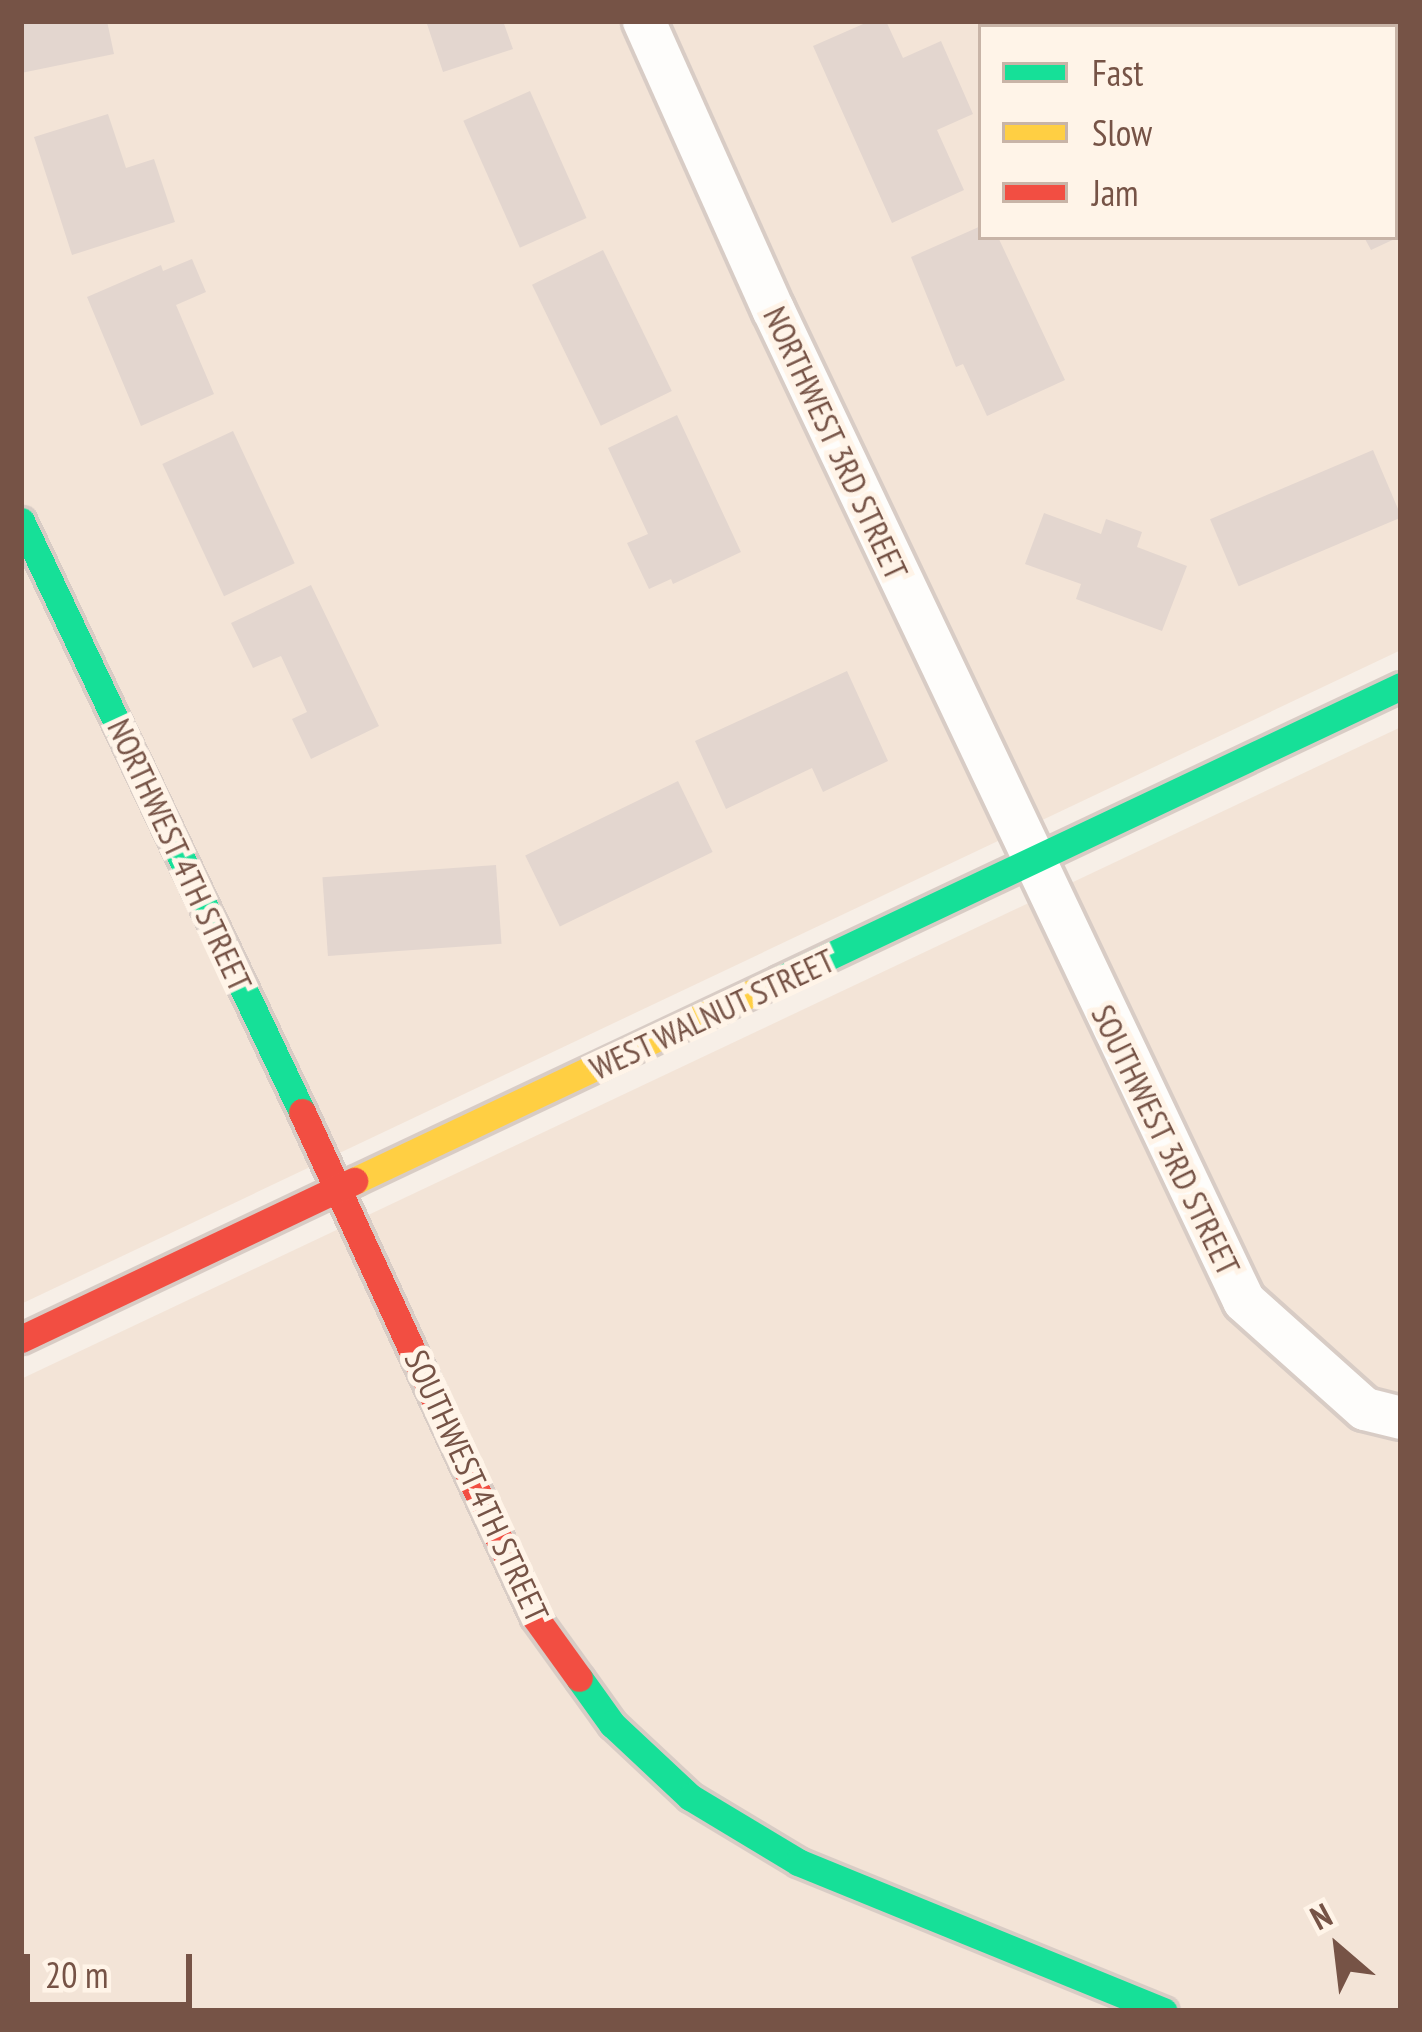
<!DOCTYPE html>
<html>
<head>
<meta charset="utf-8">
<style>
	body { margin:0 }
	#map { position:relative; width:1422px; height:2032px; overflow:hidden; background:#f7efe7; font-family:"PT Sans Narrow",sans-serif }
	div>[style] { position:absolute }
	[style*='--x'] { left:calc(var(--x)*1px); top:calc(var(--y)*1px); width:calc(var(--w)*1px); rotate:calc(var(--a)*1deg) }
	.residential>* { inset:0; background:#f3e4d7 }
	.building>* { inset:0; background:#e3d6cf; transform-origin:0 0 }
	.roads { filter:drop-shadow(3px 0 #d8ccc5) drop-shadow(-3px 0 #d8ccc5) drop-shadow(0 3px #d8ccc5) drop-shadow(0 -3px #d8ccc5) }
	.street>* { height:42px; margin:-21px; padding:0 21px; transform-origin:21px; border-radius:21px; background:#fefdfb }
	.fast>* { height:27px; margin:-13.5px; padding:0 13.5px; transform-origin:13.5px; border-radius:13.5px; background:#16e098 }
	.slow>* { height:27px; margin:-13.5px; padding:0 13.5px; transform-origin:13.5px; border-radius:13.5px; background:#ffcf43 }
	.jam>* { height:27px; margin:-13.5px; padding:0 13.5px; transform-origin:13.5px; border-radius:13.5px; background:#f24e42 }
	span { translate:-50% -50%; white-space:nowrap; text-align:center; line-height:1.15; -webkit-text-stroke:10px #fff4e8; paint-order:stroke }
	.street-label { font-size:33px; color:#765346 }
	.frame { position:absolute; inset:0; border:24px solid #765346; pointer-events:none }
	.legend { position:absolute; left:978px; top:24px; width:420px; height:216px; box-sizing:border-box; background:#fff4e8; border:3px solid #c8b4a7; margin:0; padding:15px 21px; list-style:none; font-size:36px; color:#765346 }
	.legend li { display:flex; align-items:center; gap:24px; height:60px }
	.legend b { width:60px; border:3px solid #c8b4a7 }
	.north { position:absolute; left:1278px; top:1888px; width:120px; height:120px; -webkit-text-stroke:9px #fff4e8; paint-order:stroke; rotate:332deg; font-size:33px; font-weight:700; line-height:48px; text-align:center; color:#765346 }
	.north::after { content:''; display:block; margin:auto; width:42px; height:54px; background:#765346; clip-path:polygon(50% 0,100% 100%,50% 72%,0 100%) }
	.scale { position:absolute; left:24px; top:1954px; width:168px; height:54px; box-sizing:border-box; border:6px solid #765346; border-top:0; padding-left:15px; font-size:36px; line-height:42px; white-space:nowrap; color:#765346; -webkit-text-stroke:9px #fff4e8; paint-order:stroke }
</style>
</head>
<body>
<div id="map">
	<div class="residential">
		<div style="clip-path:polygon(evenodd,21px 21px,1401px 21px,1401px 650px,21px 1304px,21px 21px,981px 27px,1395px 27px,1395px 237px,981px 237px,981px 27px)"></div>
		<div style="clip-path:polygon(1401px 727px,1401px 2011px,21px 2011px,21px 1379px)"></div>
	</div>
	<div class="building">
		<div style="clip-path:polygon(21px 21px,107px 21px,114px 54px,21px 73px)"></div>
		<div style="clip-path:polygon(426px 21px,503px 21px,513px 49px,443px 72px)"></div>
		<div style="clip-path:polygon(870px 21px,886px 21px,903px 58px,941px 41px,973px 114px,937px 130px,964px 190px,892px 223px,813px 46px)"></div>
		<div style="left:1262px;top:21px;width:81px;height:7px"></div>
		<div style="left:530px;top:91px;width:139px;height:73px;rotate:66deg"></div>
		<div style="clip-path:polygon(108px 114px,126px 168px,154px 159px,175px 222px,72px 255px,34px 137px)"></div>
		<div style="clip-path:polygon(1395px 129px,1401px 142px,1401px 236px,1371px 250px,1364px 237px,1395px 237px)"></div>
		<div style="clip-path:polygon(981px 226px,981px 237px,998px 237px,1065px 380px,987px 416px,963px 364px,956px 367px,911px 257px)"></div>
		<div style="left:603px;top:250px;width:157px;height:79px;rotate:64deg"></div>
		<div style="clip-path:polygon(192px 259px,206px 292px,176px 305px,214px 394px,141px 426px,87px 297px,161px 265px,163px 271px)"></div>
		<div style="clip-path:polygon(677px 415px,741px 552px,673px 584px,671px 579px,649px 589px,627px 543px,648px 534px,608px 448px)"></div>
		<div style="left:233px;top:431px;width:146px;height:78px;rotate:65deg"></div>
		<div style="left:1373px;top:450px;width:73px;height:177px;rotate:67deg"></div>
		<div style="clip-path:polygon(1044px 513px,1101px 534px,1106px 519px,1142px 532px,1137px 547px,1187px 566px,1162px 631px,1076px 599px,1081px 584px,1025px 564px)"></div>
		<div style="clip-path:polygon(311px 585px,379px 726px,311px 759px,292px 719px,307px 712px,281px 656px,253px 668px,231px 623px)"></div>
		<div style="clip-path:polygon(847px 671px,888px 761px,823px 792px,812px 768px,726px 809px,695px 741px)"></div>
		<div style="left:678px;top:781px;width:79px;height:170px;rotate:64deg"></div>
		<div style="left:496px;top:865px;width:79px;height:174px;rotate:86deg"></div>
	</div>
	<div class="roads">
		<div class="street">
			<div style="--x:644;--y:21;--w:316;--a:65.9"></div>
			<div style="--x:773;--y:309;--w:1098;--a:64.6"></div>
			<div style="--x:1244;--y:1301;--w:162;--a:41.8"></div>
			<div style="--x:1365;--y:1409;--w:37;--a:14"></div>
		</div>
		<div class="fast">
			<div style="--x:21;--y:521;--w:654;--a:64.57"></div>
			<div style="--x:779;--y:980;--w:688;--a:-25.3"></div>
			<div style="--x:579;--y:1678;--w:57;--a:54.3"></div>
			<div style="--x:612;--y:1724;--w:107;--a:43.1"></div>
			<div style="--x:690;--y:1797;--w:126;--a:31"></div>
			<div style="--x:798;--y:1862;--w:395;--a:22.2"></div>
		</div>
		<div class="slow">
			<div style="--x:354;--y:1181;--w:470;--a:-25.3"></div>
		</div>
		<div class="jam">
			<div style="--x:302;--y:1112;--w:556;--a:65.23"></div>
			<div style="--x:535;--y:1617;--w:75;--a:54.2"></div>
			<div style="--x:21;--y:1339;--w:369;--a:-25.4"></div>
		</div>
	</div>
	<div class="street-label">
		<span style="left:836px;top:443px;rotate:65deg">NORTHWEST 3RD STREET</span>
		<span style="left:180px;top:855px;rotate:65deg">NORTHWEST 4TH STREET</span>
		<span style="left:712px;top:1014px;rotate:-25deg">WEST WALNUT STREET</span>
		<span style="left:1166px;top:1140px;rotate:64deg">SOUTHWEST 3RD STREET</span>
		<span style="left:477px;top:1486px;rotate:65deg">SOUTHWEST 4TH STREET</span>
	</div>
	<div class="frame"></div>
	<ul class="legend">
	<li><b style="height:15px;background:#16e098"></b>Fast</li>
	<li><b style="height:15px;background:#ffcf43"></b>Slow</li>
	<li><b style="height:15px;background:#f24e42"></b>Jam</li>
	</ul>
	<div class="north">N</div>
	<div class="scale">20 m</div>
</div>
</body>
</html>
